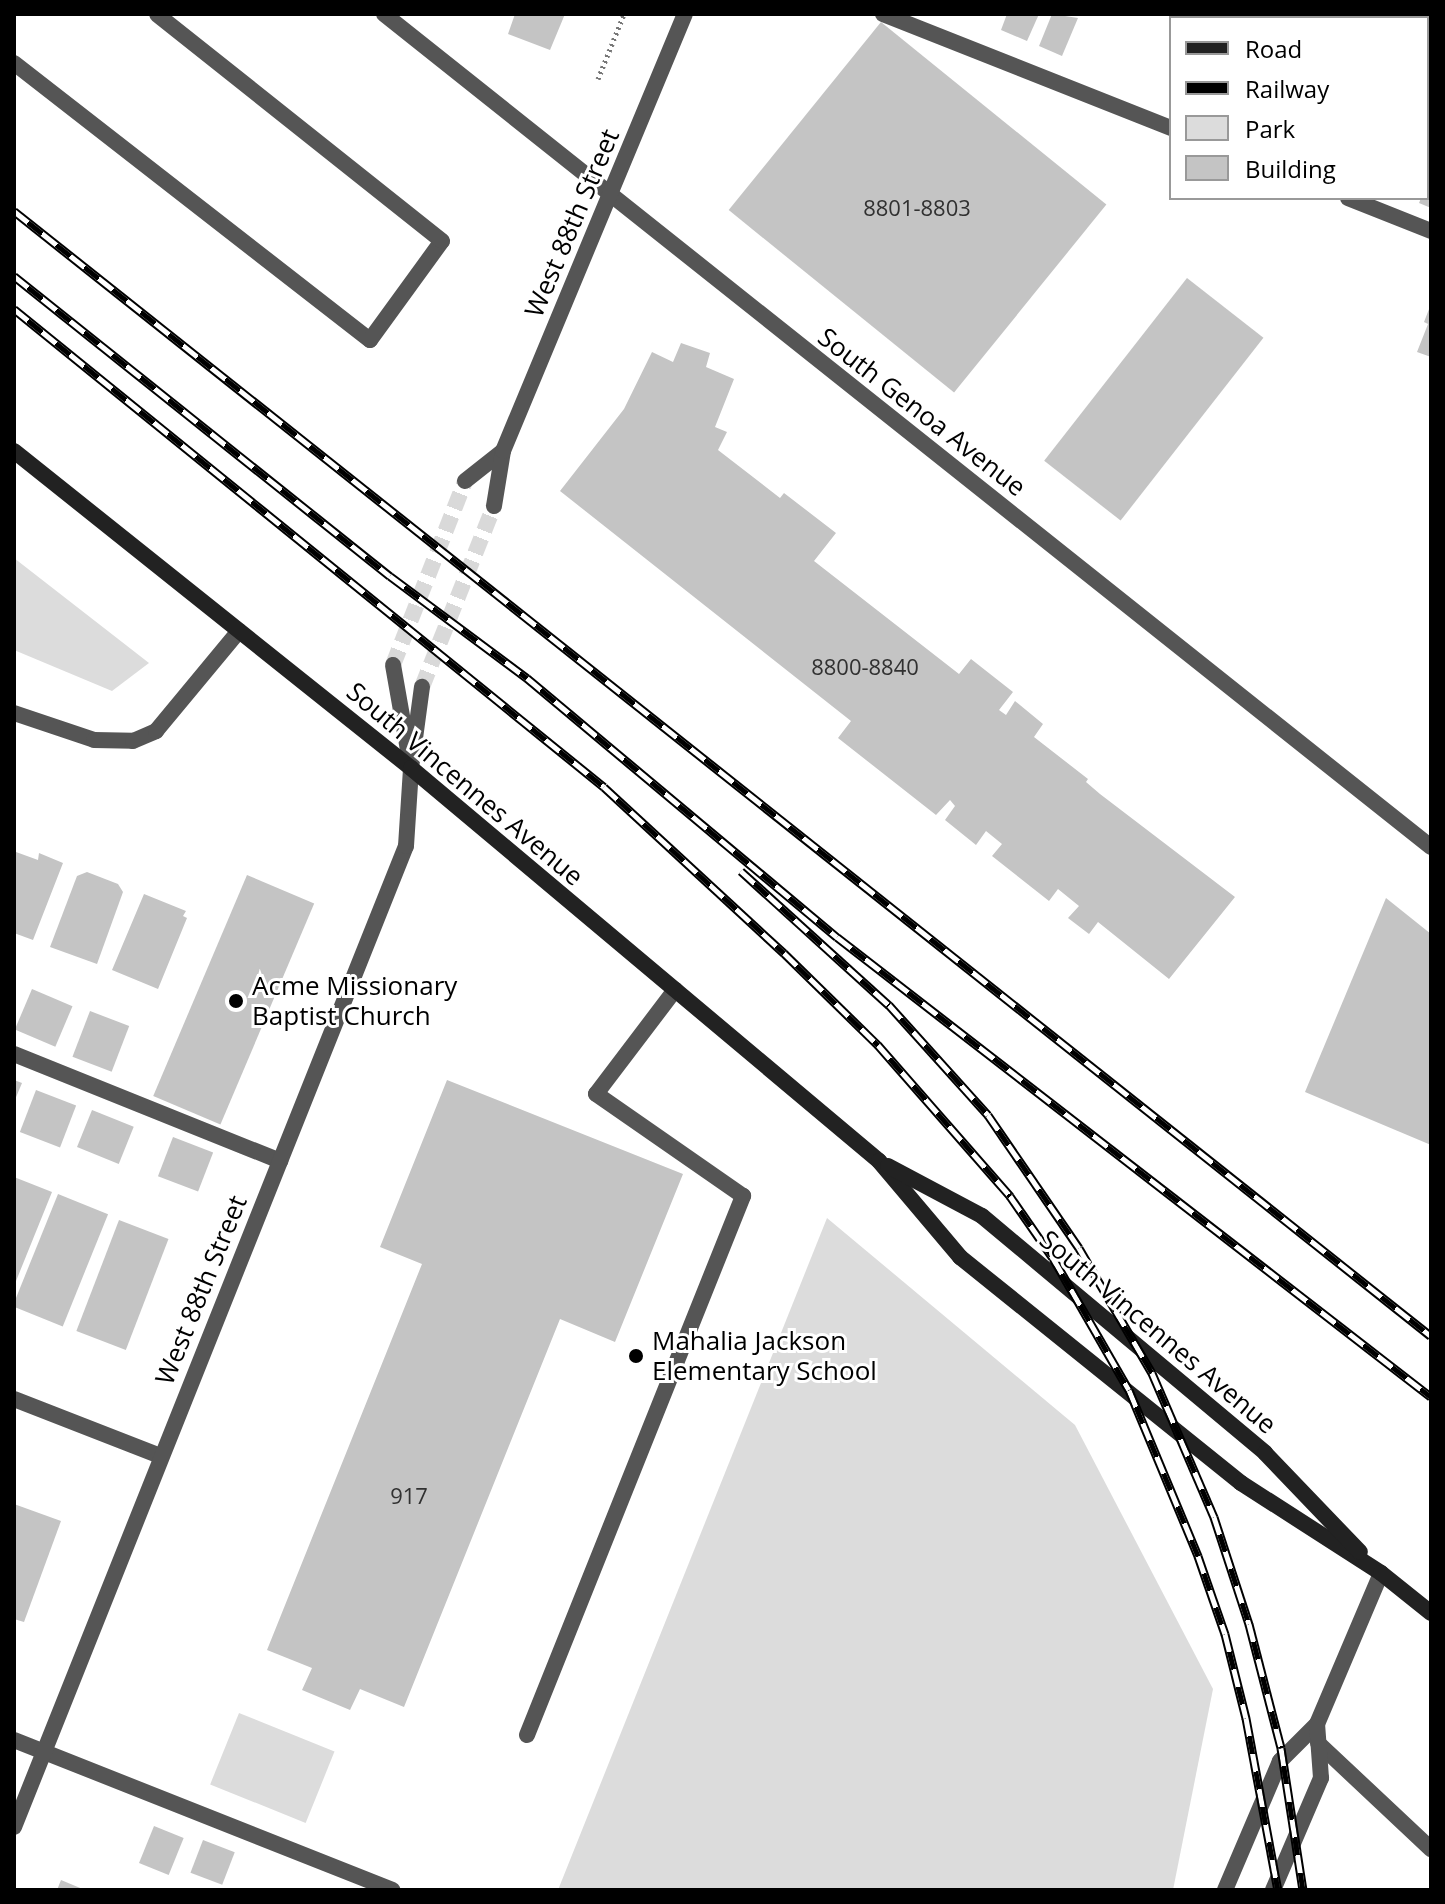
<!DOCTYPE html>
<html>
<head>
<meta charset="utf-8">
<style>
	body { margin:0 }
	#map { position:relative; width:1445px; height:1904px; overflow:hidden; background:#fff; font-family:"Open Sans",sans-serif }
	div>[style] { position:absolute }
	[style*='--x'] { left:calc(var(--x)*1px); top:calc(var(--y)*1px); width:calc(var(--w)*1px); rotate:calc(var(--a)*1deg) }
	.green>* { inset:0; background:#dcdcdc; transform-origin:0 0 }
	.building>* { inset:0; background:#c4c4c4; transform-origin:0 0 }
	.minor-tunnel>* { height:16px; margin-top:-8px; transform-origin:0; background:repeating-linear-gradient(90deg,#d9d9d9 0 16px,transparent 0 24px) }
	.path>* { height:5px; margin-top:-2.5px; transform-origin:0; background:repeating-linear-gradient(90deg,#777 0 2px,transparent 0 6px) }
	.service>* { height:16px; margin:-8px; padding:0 8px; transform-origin:8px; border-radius:8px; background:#555 }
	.minor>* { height:16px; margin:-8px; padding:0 8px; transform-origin:8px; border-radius:8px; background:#555 }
	.secondary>* { height:16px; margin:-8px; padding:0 8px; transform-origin:8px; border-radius:8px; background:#222 }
	.rail>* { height:9px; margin-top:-4.5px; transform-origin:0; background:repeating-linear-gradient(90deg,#fff 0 18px,#000 0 36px); box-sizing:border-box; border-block:2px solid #000 }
	.dots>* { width:22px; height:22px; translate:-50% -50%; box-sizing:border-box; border:4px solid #fff; border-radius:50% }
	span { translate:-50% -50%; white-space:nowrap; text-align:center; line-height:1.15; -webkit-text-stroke:6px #fff; paint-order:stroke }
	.number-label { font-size:22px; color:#313131 }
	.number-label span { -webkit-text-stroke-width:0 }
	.street-label { font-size:26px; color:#000 }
	.poi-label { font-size:26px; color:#000 }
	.left { translate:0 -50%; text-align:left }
	.frame { position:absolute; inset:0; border:16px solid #000; pointer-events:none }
	.legend { position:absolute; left:1169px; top:16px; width:260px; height:184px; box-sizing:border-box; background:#fff; border:2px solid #999; margin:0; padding:10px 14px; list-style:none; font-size:24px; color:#000 }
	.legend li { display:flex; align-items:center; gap:16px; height:40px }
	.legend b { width:40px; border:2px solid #999 }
</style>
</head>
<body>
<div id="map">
	<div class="green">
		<div style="clip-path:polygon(14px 558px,149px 663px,112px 691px,14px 650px)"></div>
		<div style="clip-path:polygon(827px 1218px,1075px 1425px,1213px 1689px,1173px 1890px,558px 1890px)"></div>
		<div style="left:239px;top:1713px;width:103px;height:77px;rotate:22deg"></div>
	</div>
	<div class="building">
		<div style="clip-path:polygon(515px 14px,565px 14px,550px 50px,508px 34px)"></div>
		<div style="clip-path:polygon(1007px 14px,1039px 14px,1027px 41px,1001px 30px)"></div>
		<div style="clip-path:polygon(1052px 14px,1078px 18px,1062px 56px,1039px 46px)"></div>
		<div style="left:1204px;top:14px;width:49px;height:4px"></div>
		<div style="left:1286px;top:14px;width:48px;height:4px"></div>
		<div style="left:1364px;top:14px;width:49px;height:4px"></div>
		<div style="left:881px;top:22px;width:290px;height:242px;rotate:39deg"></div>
		<div style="left:1431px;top:48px;width:98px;height:10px;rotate:90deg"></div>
		<div style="clip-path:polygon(1431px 174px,1431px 208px,1419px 203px,1421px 198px,1427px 198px)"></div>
		<div style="left:1187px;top:278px;width:97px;height:232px;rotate:38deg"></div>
		<div style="clip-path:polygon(1431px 304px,1431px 357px,1417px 352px,1428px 324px,1424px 322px)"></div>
		<div style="clip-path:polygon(681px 343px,710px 353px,706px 367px,734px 379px,715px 427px,727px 432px,718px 450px,780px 498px,784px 493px,836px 533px,814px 561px,959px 674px,971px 659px,1013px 692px,999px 710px,1006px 715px,1015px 701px,1043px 724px,1034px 737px,1088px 779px,1086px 782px,1100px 794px,1235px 897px,1169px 979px,1098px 922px,1089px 934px,1068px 918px,1079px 906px,1058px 889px,1049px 901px,992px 856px,1002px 844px,986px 831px,976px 845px,945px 820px,955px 806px,950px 800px,936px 815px,838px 738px,851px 721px,560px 491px,624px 409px,652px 352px,673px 362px)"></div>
		<div style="clip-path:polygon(16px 852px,38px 860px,39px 853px,63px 863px,33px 940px,14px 933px)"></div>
		<div style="clip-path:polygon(87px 872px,118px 884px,123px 892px,97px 964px,50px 947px,77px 876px)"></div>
		<div style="left:247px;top:875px;width:73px;height:240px;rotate:23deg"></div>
		<div style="clip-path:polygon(144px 894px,186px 911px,183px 916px,187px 918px,158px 989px,112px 970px)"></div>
		<div style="clip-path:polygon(1386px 898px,1431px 934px,1431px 1145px,1305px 1092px)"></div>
		<div style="left:32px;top:989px;width:44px;height:44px;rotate:23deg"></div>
		<div style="left:90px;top:1011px;width:42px;height:49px;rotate:21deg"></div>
		<div style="clip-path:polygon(14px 1080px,22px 1083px,14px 1102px)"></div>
		<div style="clip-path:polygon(447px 1080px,683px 1174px,615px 1342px,560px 1319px,404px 1707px,360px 1689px,350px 1710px,302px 1690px,312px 1668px,267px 1650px,422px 1264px,380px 1247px)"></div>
		<div style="left:36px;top:1090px;width:43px;height:45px;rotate:21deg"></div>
		<div style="left:92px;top:1110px;width:45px;height:40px;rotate:22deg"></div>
		<div style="left:173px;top:1137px;width:43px;height:42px;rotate:21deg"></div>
		<div style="clip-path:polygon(14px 1177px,52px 1192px,14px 1286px)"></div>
		<div style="left:58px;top:1194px;width:54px;height:121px;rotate:22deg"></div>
		<div style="left:119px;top:1220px;width:53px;height:119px;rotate:21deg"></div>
		<div style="clip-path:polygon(14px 1504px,61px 1521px,24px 1622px,14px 1619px)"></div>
		<div style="left:154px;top:1826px;width:32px;height:40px;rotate:22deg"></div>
		<div style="left:203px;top:1840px;width:34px;height:35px;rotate:21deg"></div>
		<div style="clip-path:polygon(61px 1880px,85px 1890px,57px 1890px)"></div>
	</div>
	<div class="minor-tunnel">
		<div style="--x:393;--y:665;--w:198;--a:-68.6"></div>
		<div style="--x:422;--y:687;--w:195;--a:-68.3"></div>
	</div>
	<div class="path">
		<div style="--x:598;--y:79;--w:70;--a:-68.2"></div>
	</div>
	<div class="service">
		<div style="--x:883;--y:14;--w:310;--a:21.6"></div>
		<div style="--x:14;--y:63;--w:451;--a:37.9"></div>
		<div style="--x:370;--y:340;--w:122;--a:-54"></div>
		<div style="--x:442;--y:241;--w:364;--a:-141.5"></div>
		<div style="--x:1348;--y:198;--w:89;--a:21.7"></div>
		<div style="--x:14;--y:1054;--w:287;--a:21.9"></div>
		<div style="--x:527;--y:1735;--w:581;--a:-68.16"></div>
		<div style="--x:743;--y:1196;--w:179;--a:-145.2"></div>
		<div style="--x:596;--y:1094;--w:131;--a:-52.8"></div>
		<div style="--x:14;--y:1740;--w:407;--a:21.6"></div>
		<div style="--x:1318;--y:1743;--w:155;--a:43.2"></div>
	</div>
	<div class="minor">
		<div style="--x:384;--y:14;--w:1338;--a:38.51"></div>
		<div style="--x:465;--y:481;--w:48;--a:-38.3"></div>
		<div style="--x:494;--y:506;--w:56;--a:-80.7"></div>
		<div style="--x:503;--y:451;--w:473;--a:-67.4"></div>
		<div style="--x:393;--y:665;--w:86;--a:80"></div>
		<div style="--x:14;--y:713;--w:84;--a:18.6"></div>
		<div style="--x:94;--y:740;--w:39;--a:1"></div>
		<div style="--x:133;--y:741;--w:25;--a:-23"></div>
		<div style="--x:156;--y:731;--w:130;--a:-50.3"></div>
		<div style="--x:14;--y:1399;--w:157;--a:21.3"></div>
		<div style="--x:14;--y:1827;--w:1056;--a:-68.22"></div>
		<div style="--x:406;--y:846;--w:78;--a:-86.3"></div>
		<div style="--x:411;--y:768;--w:82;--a:-82.3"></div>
		<div style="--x:1225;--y:1890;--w:140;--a:-66.9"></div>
		<div style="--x:1280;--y:1761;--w:52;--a:-45"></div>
		<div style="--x:1317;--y:1724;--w:164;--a:-67"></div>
		<div style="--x:1273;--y:1890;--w:122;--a:-66.8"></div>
		<div style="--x:1321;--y:1778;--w:54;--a:-94.2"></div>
	</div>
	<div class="secondary">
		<div style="--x:14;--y:451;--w:508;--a:38.61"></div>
		<div style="--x:411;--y:768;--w:611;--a:40.02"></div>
		<div style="--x:879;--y:1161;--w:126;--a:49.8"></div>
		<div style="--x:960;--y:1257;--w:361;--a:38.8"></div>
		<div style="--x:1241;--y:1483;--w:166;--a:32.7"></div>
		<div style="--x:1381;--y:1573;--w:64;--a:38.7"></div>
		<div style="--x:888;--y:1166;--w:106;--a:28"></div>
		<div style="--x:982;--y:1216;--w:369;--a:39.9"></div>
		<div style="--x:1265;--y:1453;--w:137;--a:46.2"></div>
	</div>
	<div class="rail">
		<div style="--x:14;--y:211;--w:1809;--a:38.45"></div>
		<div style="--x:14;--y:276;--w:481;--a:38.6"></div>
		<div style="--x:390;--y:576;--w:171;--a:36.7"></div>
		<div style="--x:527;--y:678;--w:404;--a:39.9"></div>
		<div style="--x:837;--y:937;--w:751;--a:37.75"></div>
		<div style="--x:14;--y:309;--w:759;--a:39.01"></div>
		<div style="--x:604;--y:787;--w:245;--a:42.7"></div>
		<div style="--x:784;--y:953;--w:132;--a:44.4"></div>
		<div style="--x:878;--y:1045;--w:201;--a:48.8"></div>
		<div style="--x:1010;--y:1196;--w:75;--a:55.3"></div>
		<div style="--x:1053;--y:1258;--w:152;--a:60.1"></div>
		<div style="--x:1129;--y:1390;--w:180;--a:67.4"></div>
		<div style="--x:1198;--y:1556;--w:83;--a:70.9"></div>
		<div style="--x:1225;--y:1634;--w:87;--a:76"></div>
		<div style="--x:1246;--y:1718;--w:175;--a:79.5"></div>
		<div style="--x:741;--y:871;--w:200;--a:42.2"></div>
		<div style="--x:889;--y:1005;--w:148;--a:48"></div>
		<div style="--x:988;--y:1115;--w:161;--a:55.6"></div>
		<div style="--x:1079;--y:1248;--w:145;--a:59.7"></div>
		<div style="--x:1152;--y:1373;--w:157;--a:66.7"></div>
		<div style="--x:1214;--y:1517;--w:113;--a:71.9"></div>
		<div style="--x:1249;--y:1624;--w:128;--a:75.5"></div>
		<div style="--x:1281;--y:1748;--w:144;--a:81.2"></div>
	</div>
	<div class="dots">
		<div style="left:236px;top:1001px;background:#000"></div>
		<div style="left:636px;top:1356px;background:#000"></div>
	</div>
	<div class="number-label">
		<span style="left:917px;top:208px">8801-8803</span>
		<span style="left:865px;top:667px">8800-8840</span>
		<span style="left:409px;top:1496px">917</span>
	</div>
	<div class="street-label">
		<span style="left:572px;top:223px;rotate:-67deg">West 88th Street</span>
		<span style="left:922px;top:412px;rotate:38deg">South Genoa Avenue</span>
		<span style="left:465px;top:784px;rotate:40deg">South Vincennes Avenue</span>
		<span style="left:201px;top:1290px;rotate:-68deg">West 88th Street</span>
		<span style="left:1158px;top:1332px;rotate:40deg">South Vincennes Avenue</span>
	</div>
	<div class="poi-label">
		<span class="left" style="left:252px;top:1001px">Acme Missionary<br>Baptist Church</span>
		<span class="left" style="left:652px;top:1356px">Mahalia Jackson<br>Elementary School</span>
	</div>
	<div class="frame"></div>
	<ul class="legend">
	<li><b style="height:10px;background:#222"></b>Road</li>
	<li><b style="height:10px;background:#000"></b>Railway</li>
	<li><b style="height:22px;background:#dcdcdc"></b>Park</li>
	<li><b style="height:22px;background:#c4c4c4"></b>Building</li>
	</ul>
</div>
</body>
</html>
